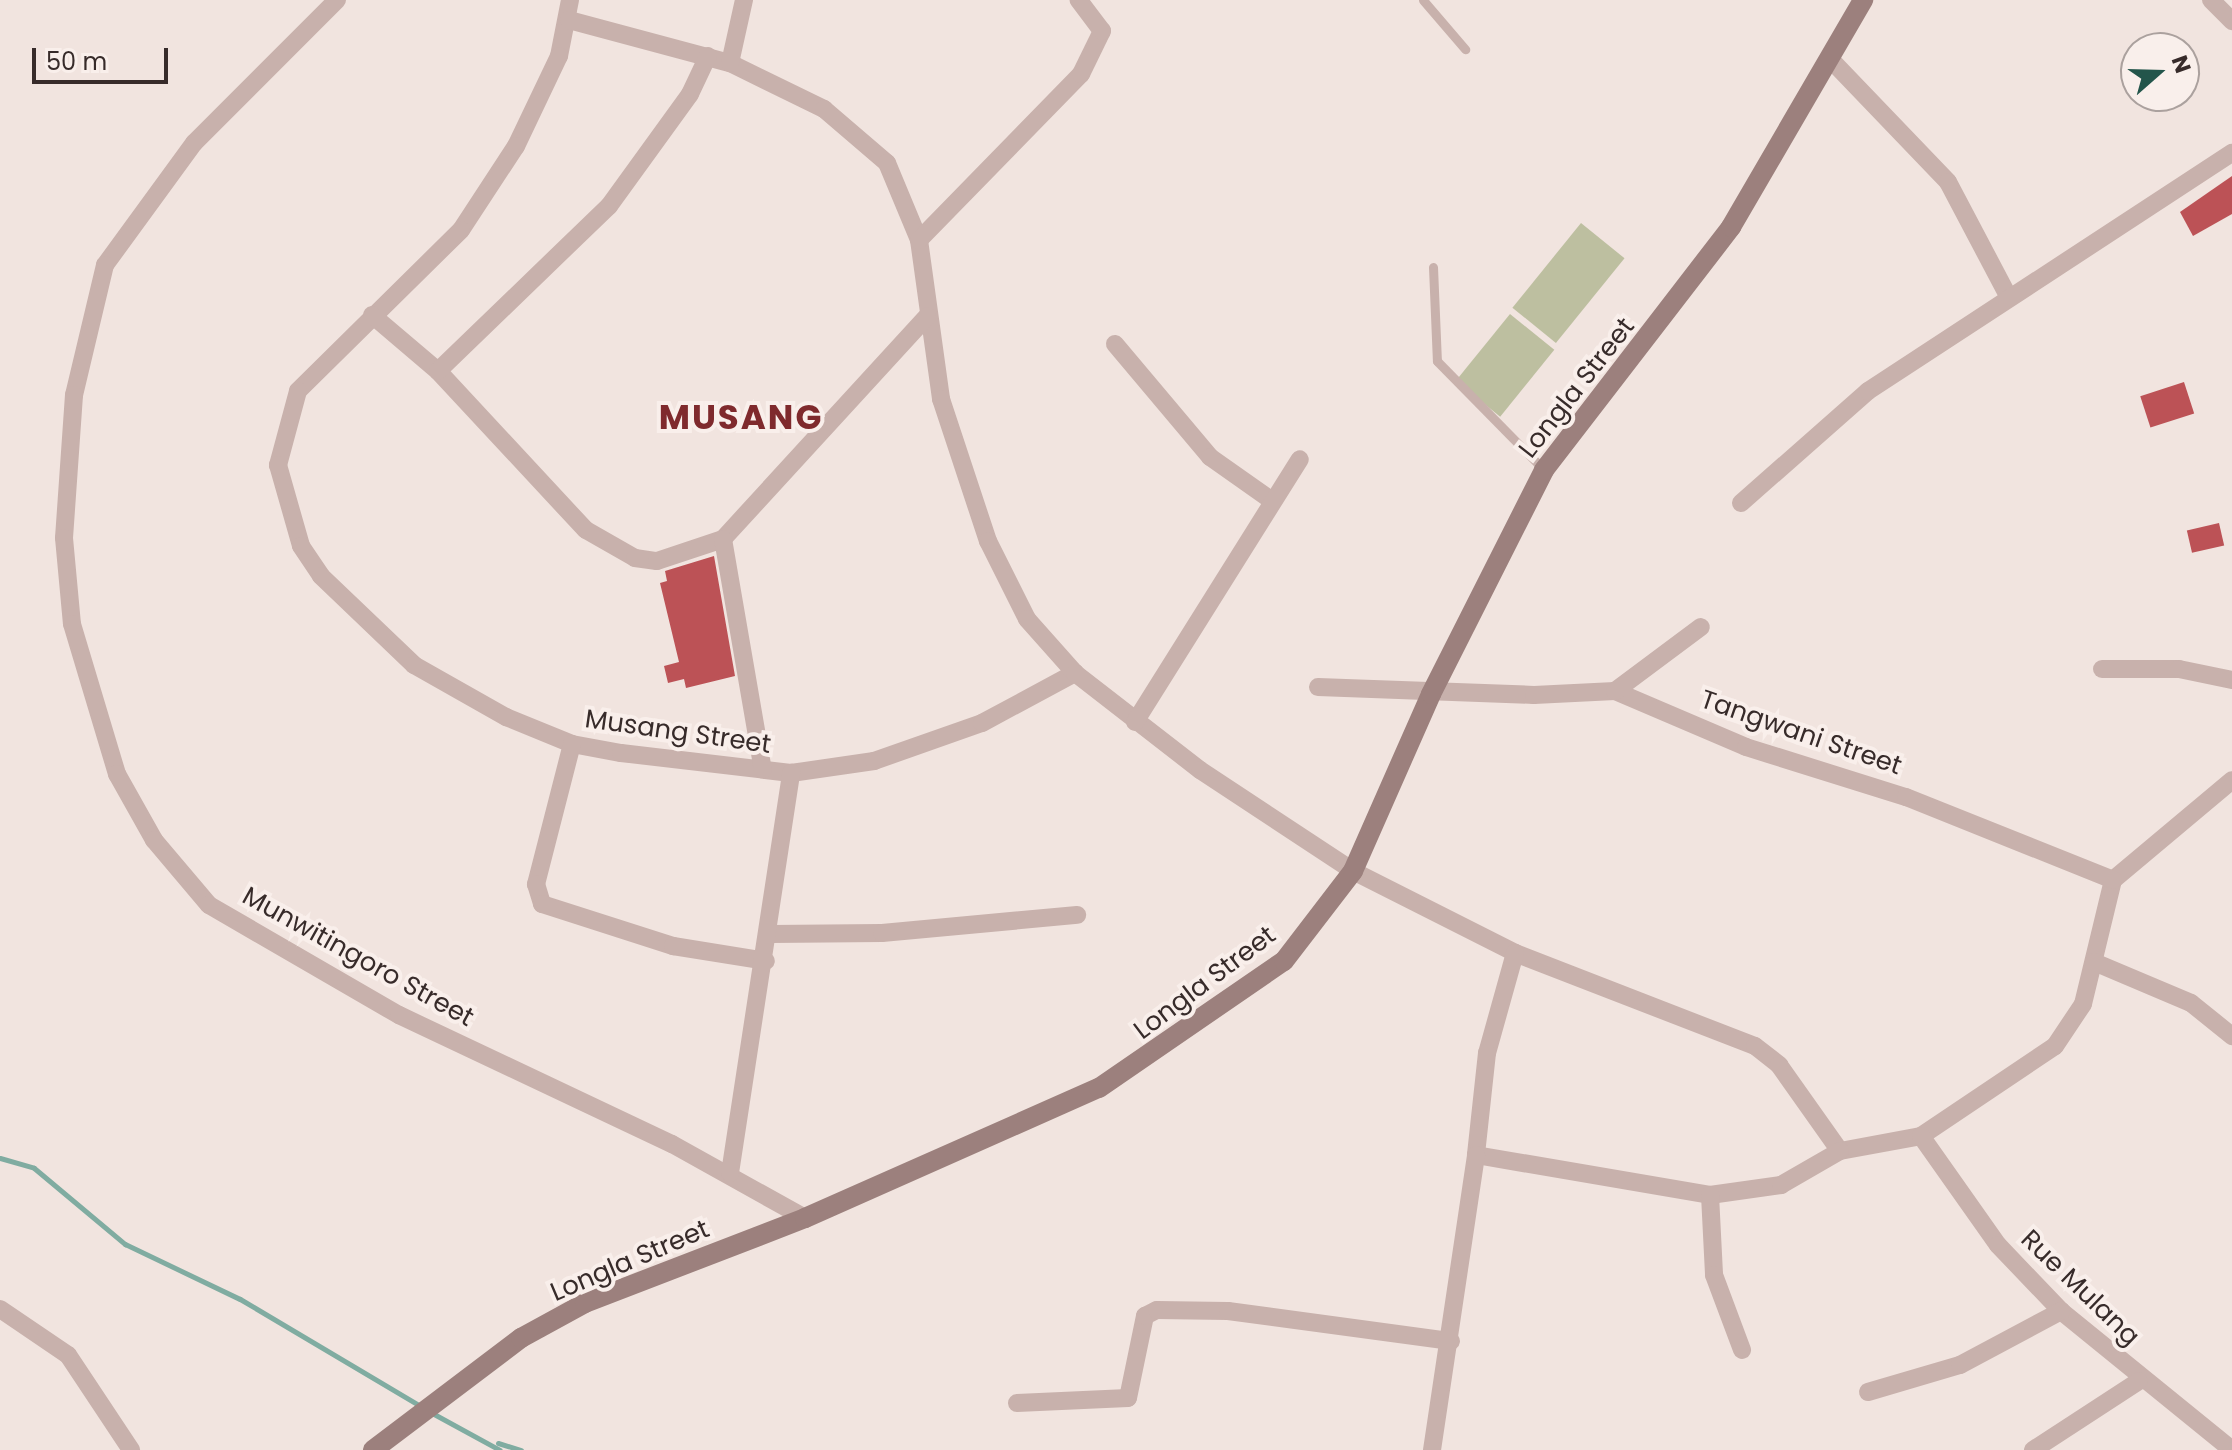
<!DOCTYPE html>
<html>
<head>
<meta charset="utf-8">
<style>
	body { margin:0 }
	#map { position:relative; width:2232px; height:1450px; overflow:hidden; background:#f1e4df; font-family:Poppins,sans-serif }
	div>[style] { position:absolute }
	[style*='--x'] { left:calc(var(--x)*1px); top:calc(var(--y)*1px); width:calc(var(--w)*1px); rotate:calc(var(--a)*1deg) }
	.green>* { inset:0; background:#bdbfa0; transform-origin:0 0 }
	.stream>* { height:5px; margin:-2.5px; padding:0 2.5px; transform-origin:2.5px; border-radius:2.5px; background:#80aca1 }
	.building>* { inset:0; background:#bc5256; transform-origin:0 0 }
	.lane>* { height:9px; margin:-4.5px; padding:0 4.5px; transform-origin:4.5px; border-radius:4.5px; background:#c8b1ac }
	.street>* { height:18px; margin:-9px; padding:0 9px; transform-origin:9px; border-radius:9px; background:#c8b1ac }
	.secondary>* { height:20px; margin:-10px; padding:0 10px; transform-origin:10px; border-radius:10px; background:#9c807d }
	span { translate:-50% -50%; white-space:nowrap; text-align:center; line-height:1.15; -webkit-text-stroke:8px #f9efeb; paint-order:stroke }
	.street-label { font-size:26px; color:#372b2a }
	.district-label { font-size:34px; color:#7f2a2d; font-weight:700; letter-spacing:2px }
	.north { position:absolute; left:2120px; top:32px; width:80px; height:80px; box-sizing:border-box; background:#f9efeb; border:2px solid #aba19e; border-radius:50%; rotate:70deg; font-size:22px; font-weight:700; line-height:32px; text-align:center; color:#372b2a }
	.north::after { content:''; display:block; margin:auto; width:28px; height:36px; background:#23554b; clip-path:polygon(50% 0,100% 100%,50% 72%,0 100%) }
	.scale { position:absolute; left:32px; top:48px; width:136px; height:36px; box-sizing:border-box; border:4px solid #372b2a; border-top:0; padding-left:10px; font-size:24px; line-height:28px; white-space:nowrap; color:#372b2a; -webkit-text-stroke:6px #f9efeb; paint-order:stroke }
</style>
</head>
<body>
<div id="map">
	<div class="green">
		<div style="left:1581px;top:223px;width:56px;height:109px;rotate:39deg"></div>
		<div style="left:1510px;top:314px;width:57px;height:86px;rotate:39deg"></div>
	</div>
	<div class="stream">
		<div style="--x:0;--y:1158;--w:35;--a:16"></div>
		<div style="--x:34;--y:1168;--w:119;--a:39.9"></div>
		<div style="--x:125;--y:1244;--w:127;--a:25.6"></div>
		<div style="--x:240;--y:1299;--w:209;--a:30.7"></div>
		<div style="--x:432;--y:1413;--w:77;--a:28.6"></div>
		<div style="--x:498;--y:1443;--w:24;--a:17"></div>
	</div>
	<div class="building">
		<div style="clip-path:polygon(2232px 176px,2232px 214px,2193px 236px,2180px 212px)"></div>
		<div style="left:2184px;top:382px;width:33px;height:46px;rotate:72deg"></div>
		<div style="left:2219px;top:523px;width:23px;height:33px;rotate:77deg"></div>
		<div style="clip-path:polygon(714px 556px,735px 676px,686px 688px,684px 679px,668px 683px,664px 666px,679px 662px,660px 583px,667px 581px,665px 571px)"></div>
	</div>
	<div class="lane">
		<div style="--x:1423;--y:0;--w:65;--a:49.4"></div>
		<div style="--x:1433;--y:267;--w:94;--a:87.6"></div>
		<div style="--x:1437;--y:361;--w:153;--a:45.5"></div>
	</div>
	<div class="street">
		<div style="--x:337;--y:0;--w:202;--a:135"></div>
		<div style="--x:194;--y:143;--w:151;--a:126.1"></div>
		<div style="--x:105;--y:265;--w:134;--a:103.4"></div>
		<div style="--x:74;--y:395;--w:143;--a:94"></div>
		<div style="--x:64;--y:538;--w:86;--a:84.7"></div>
		<div style="--x:72;--y:624;--w:157;--a:73.3"></div>
		<div style="--x:117;--y:774;--w:76;--a:60.7"></div>
		<div style="--x:154;--y:840;--w:85;--a:49.8"></div>
		<div style="--x:209;--y:905;--w:220;--a:30.1"></div>
		<div style="--x:399;--y:1015;--w:302;--a:25.3"></div>
		<div style="--x:672;--y:1144;--w:152;--a:29.1"></div>
		<div style="--x:570;--y:0;--w:57;--a:101.1"></div>
		<div style="--x:559;--y:56;--w:100;--a:115.5"></div>
		<div style="--x:516;--y:146;--w:100;--a:123.2"></div>
		<div style="--x:461;--y:230;--w:229;--a:135.4"></div>
		<div style="--x:298;--y:391;--w:77;--a:105.1"></div>
		<div style="--x:278;--y:465;--w:84;--a:74.1"></div>
		<div style="--x:301;--y:546;--w:36;--a:56"></div>
		<div style="--x:321;--y:576;--w:129;--a:43.7"></div>
		<div style="--x:414;--y:665;--w:106;--a:29.5"></div>
		<div style="--x:506;--y:717;--w:71;--a:22.2"></div>
		<div style="--x:572;--y:744;--w:50;--a:10.4"></div>
		<div style="--x:621;--y:753;--w:171;--a:6.7"></div>
		<div style="--x:791;--y:773;--w:84;--a:-8.2"></div>
		<div style="--x:874;--y:761;--w:114;--a:-19.4"></div>
		<div style="--x:982;--y:723;--w:106;--a:-28.3"></div>
		<div style="--x:2211;--y:0;--w:30;--a:45"></div>
		<div style="--x:569;--y:20;--w:167;--a:15"></div>
		<div style="--x:730;--y:63;--w:105;--a:26.1"></div>
		<div style="--x:824;--y:109;--w:83;--a:40.6"></div>
		<div style="--x:887;--y:163;--w:83;--a:67.4"></div>
		<div style="--x:919;--y:240;--w:161;--a:82.1"></div>
		<div style="--x:941;--y:399;--w:150;--a:71.7"></div>
		<div style="--x:988;--y:541;--w:87;--a:63.4"></div>
		<div style="--x:1027;--y:619;--w:72;--a:48.4"></div>
		<div style="--x:1075;--y:673;--w:158;--a:37.8"></div>
		<div style="--x:1200;--y:770;--w:183;--a:33.4"></div>
		<div style="--x:1353;--y:871;--w:182;--a:26.8"></div>
		<div style="--x:1515;--y:953;--w:257;--a:21.2"></div>
		<div style="--x:1755;--y:1046;--w:31;--a:38"></div>
		<div style="--x:1779;--y:1065;--w:105;--a:54.7"></div>
		<div style="--x:1840;--y:1151;--w:82;--a:-10.5"></div>
		<div style="--x:1921;--y:1136;--w:161;--a:-33.9"></div>
		<div style="--x:2055;--y:1046;--w:50;--a:-56.3"></div>
		<div style="--x:2083;--y:1004;--w:128;--a:-76.4"></div>
		<div style="--x:2113;--y:880;--w:155;--a:-40"></div>
		<div style="--x:1833;--y:62;--w:166;--a:46.2"></div>
		<div style="--x:1948;--y:182;--w:129;--a:62.2"></div>
		<div style="--x:730;--y:63;--w:65;--a:-77.5"></div>
		<div style="--x:919;--y:240;--w:232;--a:-45.7"></div>
		<div style="--x:1081;--y:74;--w:48;--a:-64"></div>
		<div style="--x:1102;--y:31;--w:39;--a:-127"></div>
		<div style="--x:372;--y:315;--w:87;--a:40.3"></div>
		<div style="--x:438;--y:371;--w:217;--a:47.1"></div>
		<div style="--x:586;--y:530;--w:56;--a:29.7"></div>
		<div style="--x:635;--y:558;--w:22;--a:8"></div>
		<div style="--x:657;--y:561;--w:70;--a:-18.4"></div>
		<div style="--x:723;--y:539;--w:302;--a:-47.5"></div>
		<div style="--x:1115;--y:344;--w:148;--a:49.9"></div>
		<div style="--x:1210;--y:457;--w:75;--a:35.2"></div>
		<div style="--x:438;--y:371;--w:238;--a:-44"></div>
		<div style="--x:609;--y:206;--w:138;--a:-54.1"></div>
		<div style="--x:690;--y:94;--w:42;--a:-64.7"></div>
		<div style="--x:1741;--y:503;--w:169;--a:-41.4"></div>
		<div style="--x:1868;--y:391;--w:435;--a:-33.2"></div>
		<div style="--x:723;--y:539;--w:234;--a:80.2"></div>
		<div style="--x:2102;--y:669;--w:77;--a:0"></div>
		<div style="--x:2179;--y:669;--w:54;--a:11.7"></div>
		<div style="--x:1318;--y:687;--w:216;--a:2.1"></div>
		<div style="--x:1534;--y:695;--w:81;--a:-2.8"></div>
		<div style="--x:1615;--y:691;--w:142;--a:23.1"></div>
		<div style="--x:1746;--y:747;--w:168;--a:17.4"></div>
		<div style="--x:1906;--y:797;--w:223;--a:21.8"></div>
		<div style="--x:1615;--y:691;--w:107;--a:-36.7"></div>
		<div style="--x:1135;--y:722;--w:310;--a:-57.9"></div>
		<div style="--x:572;--y:744;--w:145;--a:104.4"></div>
		<div style="--x:536;--y:884;--w:21;--a:73"></div>
		<div style="--x:542;--y:904;--w:138;--a:17.8"></div>
		<div style="--x:673;--y:946;--w:94;--a:9.2"></div>
		<div style="--x:771;--y:934;--w:111;--a:-0.5"></div>
		<div style="--x:882;--y:933;--w:196;--a:-5.3"></div>
		<div style="--x:1515;--y:953;--w:104;--a:105.6"></div>
		<div style="--x:1487;--y:1053;--w:103;--a:96.2"></div>
		<div style="--x:1476;--y:1155;--w:237;--a:9.7"></div>
		<div style="--x:1710;--y:1195;--w:72;--a:-8"></div>
		<div style="--x:1781;--y:1185;--w:68;--a:-30"></div>
		<div style="--x:2094;--y:962;--w:105;--a:22.9"></div>
		<div style="--x:2191;--y:1003;--w:53;--a:38.8"></div>
		<div style="--x:1921;--y:1136;--w:133;--a:54.8"></div>
		<div style="--x:1998;--y:1245;--w:91;--a:46.3"></div>
		<div style="--x:2061;--y:1311;--w:220;--a:39.1"></div>
		<div style="--x:730;--y:1173;--w:405;--a:-81.3"></div>
		<div style="--x:1710;--y:1195;--w:80;--a:87.1"></div>
		<div style="--x:1714;--y:1275;--w:80;--a:69.5"></div>
		<div style="--x:0;--y:1309;--w:82;--a:34.1"></div>
		<div style="--x:68;--y:1355;--w:114;--a:56.4"></div>
		<div style="--x:1868;--y:1392;--w:96;--a:-16.4"></div>
		<div style="--x:1960;--y:1365;--w:115;--a:-28.1"></div>
		<div style="--x:1017;--y:1403;--w:111;--a:-2.6"></div>
		<div style="--x:1128;--y:1398;--w:84;--a:-78.3"></div>
		<div style="--x:1145;--y:1316;--w:13;--a:-27"></div>
		<div style="--x:1157;--y:1310;--w:71;--a:0.8"></div>
		<div style="--x:1228;--y:1311;--w:225;--a:7.7"></div>
		<div style="--x:1432;--y:1450;--w:298;--a:-81.5"></div>
		<div style="--x:2033;--y:1450;--w:126;--a:-33.1"></div>
	</div>
	<div class="secondary">
		<div style="--x:373;--y:1450;--w:186;--a:-37.1"></div>
		<div style="--x:521;--y:1338;--w:73;--a:-28.7"></div>
		<div style="--x:585;--y:1303;--w:236;--a:-21.1"></div>
		<div style="--x:805;--y:1218;--w:321;--a:-23.9"></div>
		<div style="--x:1099;--y:1088;--w:224;--a:-34.5"></div>
		<div style="--x:1284;--y:961;--w:113;--a:-52.5"></div>
		<div style="--x:1353;--y:871;--w:193;--a:-66.2"></div>
		<div style="--x:1431;--y:694;--w:251;--a:-63.2"></div>
		<div style="--x:1544;--y:470;--w:307;--a:-52.4"></div>
		<div style="--x:1731;--y:227;--w:263;--a:-59.8"></div>
	</div>
	<div class="street-label">
		<span style="left:1577px;top:388px;rotate:-52deg">Longla Street</span>
		<span style="left:678px;top:732px;rotate:8deg">Musang Street</span>
		<span style="left:1801px;top:733px;rotate:19deg">Tangwani Street</span>
		<span style="left:358px;top:957px;rotate:29deg">Munwitingoro Street</span>
		<span style="left:1205px;top:983px;rotate:-37deg">Longla Street</span>
		<span style="left:630px;top:1261px;rotate:-23deg">Longla Street</span>
		<span style="left:2080px;top:1288px;rotate:44deg">Rue Mulang</span>
	</div>
	<div class="district-label">
		<span style="left:741px;top:418px">MUSANG</span>
	</div>
	<div class="north">N</div>
	<div class="scale">50 m</div>
</div>
</body>
</html>
